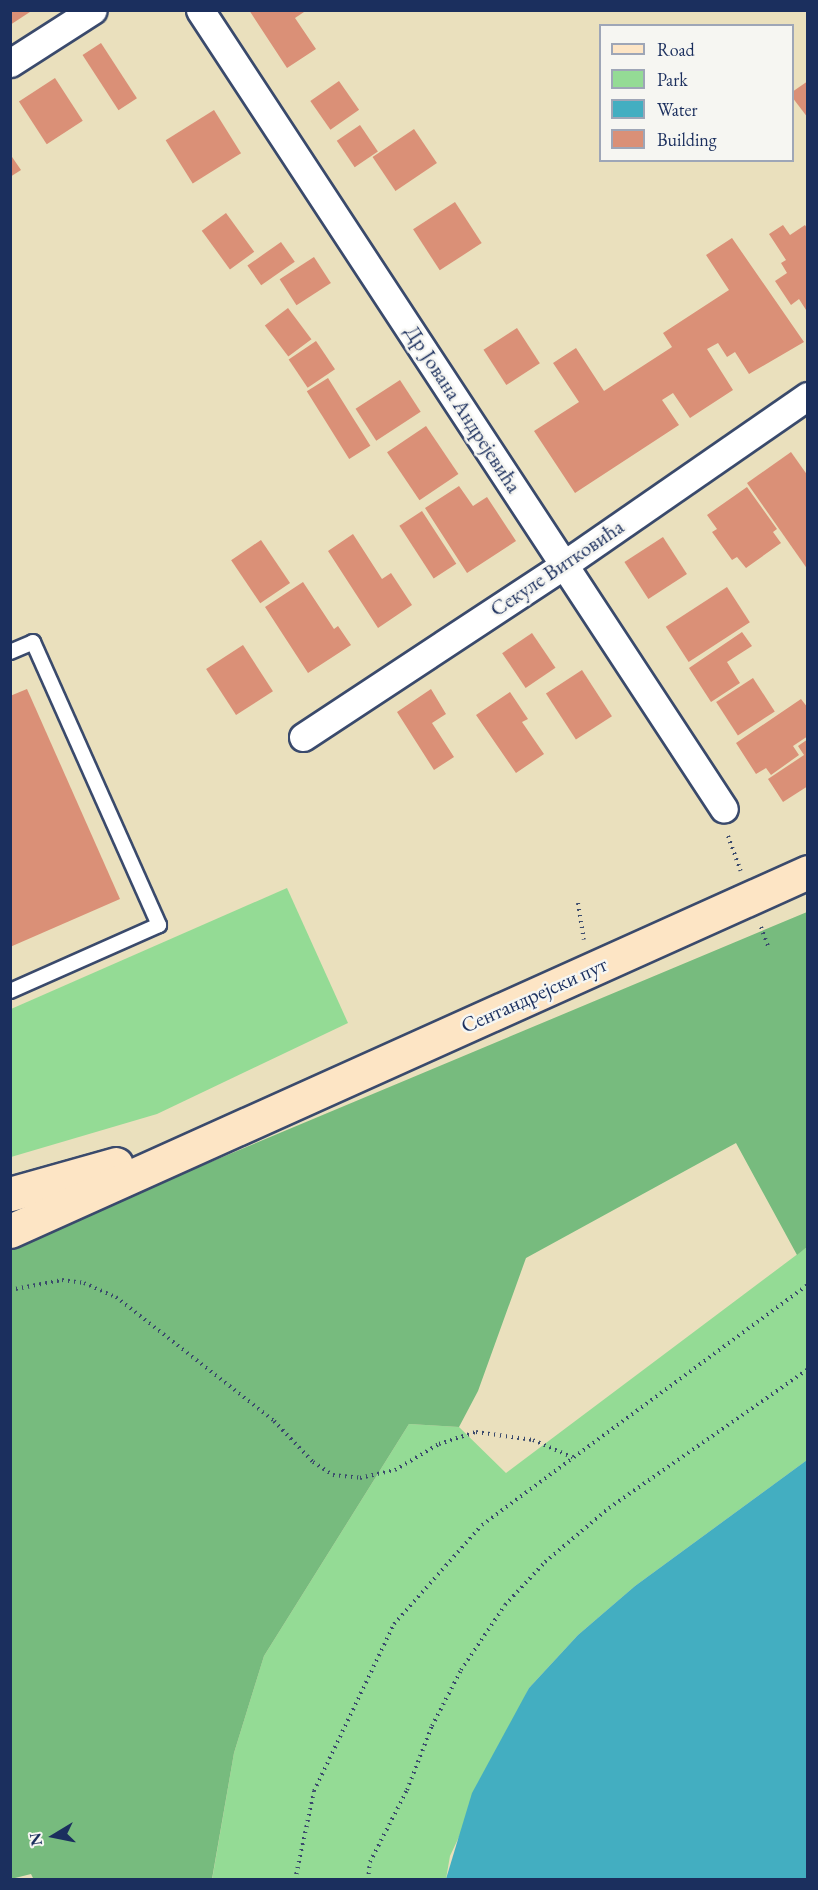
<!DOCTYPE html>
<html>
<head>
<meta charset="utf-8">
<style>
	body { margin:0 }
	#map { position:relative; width:818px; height:1890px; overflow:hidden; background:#eae0bd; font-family:"EB Garamond",serif }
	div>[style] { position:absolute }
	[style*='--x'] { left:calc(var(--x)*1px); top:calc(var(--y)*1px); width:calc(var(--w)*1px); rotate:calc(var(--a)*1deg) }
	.green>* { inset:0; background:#94db95 }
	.forest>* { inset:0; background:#77bb7e }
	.water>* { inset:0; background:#43aec1 }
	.building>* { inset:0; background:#da9077; transform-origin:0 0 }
	.path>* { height:4px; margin-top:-2px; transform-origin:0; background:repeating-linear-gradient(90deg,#3a4a6c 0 1.5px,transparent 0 6px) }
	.roads { filter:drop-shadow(2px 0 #3a4a6c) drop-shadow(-2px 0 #3a4a6c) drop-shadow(0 2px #3a4a6c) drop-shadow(0 -2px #3a4a6c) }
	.lane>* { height:14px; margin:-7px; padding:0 7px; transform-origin:7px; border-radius:7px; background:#fff }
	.street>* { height:27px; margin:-13.5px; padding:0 13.5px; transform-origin:13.5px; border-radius:13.5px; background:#fff }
	.secondary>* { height:33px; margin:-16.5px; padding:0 16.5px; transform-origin:16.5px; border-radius:16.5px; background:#fde5c5 }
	span { translate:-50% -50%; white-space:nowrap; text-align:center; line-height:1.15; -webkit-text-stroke:5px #f6f6f2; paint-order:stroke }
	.street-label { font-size:21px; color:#1b2f5e }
	.frame { position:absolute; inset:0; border:12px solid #1b2f5e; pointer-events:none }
	.legend { position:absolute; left:599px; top:24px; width:195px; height:138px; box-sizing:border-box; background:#f6f6f2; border:2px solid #9ea6b7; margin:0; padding:8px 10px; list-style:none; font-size:18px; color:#1b2f5e }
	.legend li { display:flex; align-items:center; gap:12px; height:30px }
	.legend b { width:30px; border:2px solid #9ea6b7 }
	.north { position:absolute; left:24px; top:1806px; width:60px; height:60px; -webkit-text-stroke:4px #f6f6f2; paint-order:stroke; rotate:260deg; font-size:16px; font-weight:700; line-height:24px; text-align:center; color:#1b2f5e }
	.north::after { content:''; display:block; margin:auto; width:21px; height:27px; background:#1b2f5e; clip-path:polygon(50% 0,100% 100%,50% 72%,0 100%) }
</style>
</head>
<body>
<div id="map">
	<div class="green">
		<div style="clip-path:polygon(287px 888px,348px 1023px,157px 1114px,11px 1157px,11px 1009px)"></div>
		<div style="clip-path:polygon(807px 1247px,807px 1460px,635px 1586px,578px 1635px,529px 1688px,450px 1856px,446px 1879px,212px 1880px,234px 1753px,264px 1656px,409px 1424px,459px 1427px,506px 1473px)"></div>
	</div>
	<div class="forest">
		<div style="clip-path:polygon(807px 912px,807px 1247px,797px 1255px,736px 1143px,526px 1258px,478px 1391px,459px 1427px,409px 1424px,264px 1656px,234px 1753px,212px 1879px,34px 1880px,31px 1874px,11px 1879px,10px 1246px)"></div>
	</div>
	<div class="water">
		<div style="clip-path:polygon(807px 1460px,807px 1879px,446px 1879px,472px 1793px,529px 1688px,578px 1635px,635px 1586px)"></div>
	</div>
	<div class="building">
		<div style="clip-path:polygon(10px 10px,33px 10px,10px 25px)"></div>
		<div style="clip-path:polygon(249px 10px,307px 10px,295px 18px,316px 49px,287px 68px)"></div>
		<div style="left:101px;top:43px;width:66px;height:22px;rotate:57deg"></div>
		<div style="left:55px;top:78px;width:51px;height:43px;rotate:57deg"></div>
		<div style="left:339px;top:81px;width:35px;height:35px;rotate:55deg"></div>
		<div style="clip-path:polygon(808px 81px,808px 118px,792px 97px,792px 92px)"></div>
		<div style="left:214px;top:110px;width:51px;height:57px;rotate:58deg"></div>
		<div style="left:360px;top:125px;width:32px;height:28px;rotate:56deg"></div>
		<div style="left:414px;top:129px;width:41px;height:50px;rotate:56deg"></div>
		<div style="clip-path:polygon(10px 154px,21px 170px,10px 177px)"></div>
		<div style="left:455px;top:202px;width:49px;height:50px;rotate:57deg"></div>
		<div style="left:226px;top:213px;width:48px;height:30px;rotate:54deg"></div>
		<div style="clip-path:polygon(783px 225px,790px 235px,805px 225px,808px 230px,808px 313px,799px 299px,791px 305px,775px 281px,787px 273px,781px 263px,786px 260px,769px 234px)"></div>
		<div style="clip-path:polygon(732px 238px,804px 342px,749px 374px,735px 352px,727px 357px,718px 343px,707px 349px,733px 390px,690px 418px,673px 393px,662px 400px,679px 425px,575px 493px,534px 431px,579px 402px,553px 363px,576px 348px,604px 391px,672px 347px,663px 333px,729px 290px,706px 255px)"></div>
		<div style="left:281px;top:242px;width:24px;height:41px;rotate:55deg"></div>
		<div style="left:314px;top:257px;width:31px;height:41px;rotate:57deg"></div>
		<div style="left:288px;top:308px;width:39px;height:29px;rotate:53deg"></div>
		<div style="left:517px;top:328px;width:42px;height:40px;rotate:57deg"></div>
		<div style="left:316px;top:341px;width:34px;height:33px;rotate:56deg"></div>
		<div style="left:328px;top:378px;width:80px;height:25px;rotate:58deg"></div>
		<div style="left:400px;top:380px;width:38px;height:53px;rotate:57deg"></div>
		<div style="left:426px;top:426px;width:58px;height:47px;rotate:56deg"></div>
		<div style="clip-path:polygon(791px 452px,808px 476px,808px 570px,747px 483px)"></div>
		<div style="clip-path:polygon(459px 486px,473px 506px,487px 497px,516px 541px,467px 573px,425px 508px)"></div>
		<div style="clip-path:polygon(747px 487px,777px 529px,773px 532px,781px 543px,746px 568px,737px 557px,732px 560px,712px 532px,717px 529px,707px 515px)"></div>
		<div style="left:422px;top:511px;width:63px;height:27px;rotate:57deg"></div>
		<div style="clip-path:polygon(353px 534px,382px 579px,391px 573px,412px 605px,378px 628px,328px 551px)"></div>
		<div style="left:663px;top:537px;width:44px;height:46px;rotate:57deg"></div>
		<div style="left:261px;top:540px;width:52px;height:36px;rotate:56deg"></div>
		<div style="clip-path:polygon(303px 582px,334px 629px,338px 626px,351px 645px,308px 673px,265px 607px)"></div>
		<div style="left:727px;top:587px;width:42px;height:73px;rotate:57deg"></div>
		<div style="clip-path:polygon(742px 632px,752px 646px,727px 662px,740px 683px,711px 702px,689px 668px)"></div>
		<div style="left:532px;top:633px;width:42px;height:36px;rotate:56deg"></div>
		<div style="left:243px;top:645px;width:55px;height:44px;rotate:57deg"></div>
		<div style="left:582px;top:670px;width:55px;height:43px;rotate:57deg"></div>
		<div style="left:753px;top:678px;width:40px;height:44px;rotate:57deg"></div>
		<div style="clip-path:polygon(27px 689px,120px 899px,10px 947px,10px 696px)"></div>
		<div style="clip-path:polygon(431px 689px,446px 714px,432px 723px,454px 757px,434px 770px,397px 712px)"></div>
		<div style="clip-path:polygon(510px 692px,528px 719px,522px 722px,544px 754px,516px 773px,476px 715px)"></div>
		<div style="clip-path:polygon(801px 699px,808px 708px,808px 736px,793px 746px,799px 755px,771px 775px,766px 768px,756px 774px,736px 743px)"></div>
		<div style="clip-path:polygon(808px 739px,808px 786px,783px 802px,768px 779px,804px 755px,798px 746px)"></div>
	</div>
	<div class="path">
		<div style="--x:728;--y:836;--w:37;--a:70"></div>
		<div style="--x:578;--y:903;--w:37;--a:81"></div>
		<div style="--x:761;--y:927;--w:23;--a:70"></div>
		<div style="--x:10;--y:1290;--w:53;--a:-10.9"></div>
		<div style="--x:62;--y:1280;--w:22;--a:8"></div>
		<div style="--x:84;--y:1283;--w:35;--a:24"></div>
		<div style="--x:116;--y:1297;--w:201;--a:38.1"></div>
		<div style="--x:274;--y:1421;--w:57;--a:46.4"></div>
		<div style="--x:313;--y:1462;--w:24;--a:33"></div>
		<div style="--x:333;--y:1475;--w:27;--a:6"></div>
		<div style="--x:360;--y:1478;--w:36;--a:-13"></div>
		<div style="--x:395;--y:1470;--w:51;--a:-30.6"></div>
		<div style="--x:439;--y:1444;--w:39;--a:-18"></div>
		<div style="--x:476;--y:1432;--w:58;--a:8"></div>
		<div style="--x:533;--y:1440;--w:43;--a:23.6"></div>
		<div style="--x:295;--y:1880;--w:91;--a:-77.9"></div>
		<div style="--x:314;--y:1791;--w:185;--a:-64.4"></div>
		<div style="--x:394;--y:1624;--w:132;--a:-48.4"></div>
		<div style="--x:482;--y:1525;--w:405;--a:-36.4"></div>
		<div style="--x:368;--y:1880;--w:18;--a:-84"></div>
		<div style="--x:370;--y:1862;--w:81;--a:-62.8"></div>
		<div style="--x:407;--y:1790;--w:69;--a:-68.7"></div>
		<div style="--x:432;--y:1726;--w:63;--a:-62.6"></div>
		<div style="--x:461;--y:1670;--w:78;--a:-55.9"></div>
		<div style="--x:505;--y:1605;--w:59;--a:-47.1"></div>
		<div style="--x:545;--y:1562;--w:84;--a:-40.2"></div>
		<div style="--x:609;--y:1508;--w:243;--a:-34.9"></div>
	</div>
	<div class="roads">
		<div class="lane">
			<div style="--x:10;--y:652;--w:25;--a:-23"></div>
			<div style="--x:33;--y:642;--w:310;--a:66"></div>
			<div style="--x:159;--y:925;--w:163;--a:156.1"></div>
		</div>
		<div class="street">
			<div style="--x:200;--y:10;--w:955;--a:56.74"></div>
			<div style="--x:10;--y:63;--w:98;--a:-32.6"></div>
			<div style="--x:303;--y:737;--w:314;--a:-33.4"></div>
			<div style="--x:565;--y:564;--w:295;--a:-34.7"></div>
		</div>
		<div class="secondary">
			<div style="--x:10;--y:1194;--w:110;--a:-15.8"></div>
			<div style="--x:10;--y:1231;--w:875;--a:-24.22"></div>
		</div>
	</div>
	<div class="street-label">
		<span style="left:463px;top:409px;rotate:57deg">Др Јована Андрејевића</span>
		<span style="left:557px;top:568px;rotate:-34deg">Секуле Витковића</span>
		<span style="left:534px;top:995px;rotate:-24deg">Сентандрејски пут</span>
	</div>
	<div class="frame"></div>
	<ul class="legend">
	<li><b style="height:8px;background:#fde5c5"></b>Road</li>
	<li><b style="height:16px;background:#94db95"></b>Park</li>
	<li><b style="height:16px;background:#43aec1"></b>Water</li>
	<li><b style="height:16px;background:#da9077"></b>Building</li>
	</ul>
	<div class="north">N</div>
</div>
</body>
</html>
